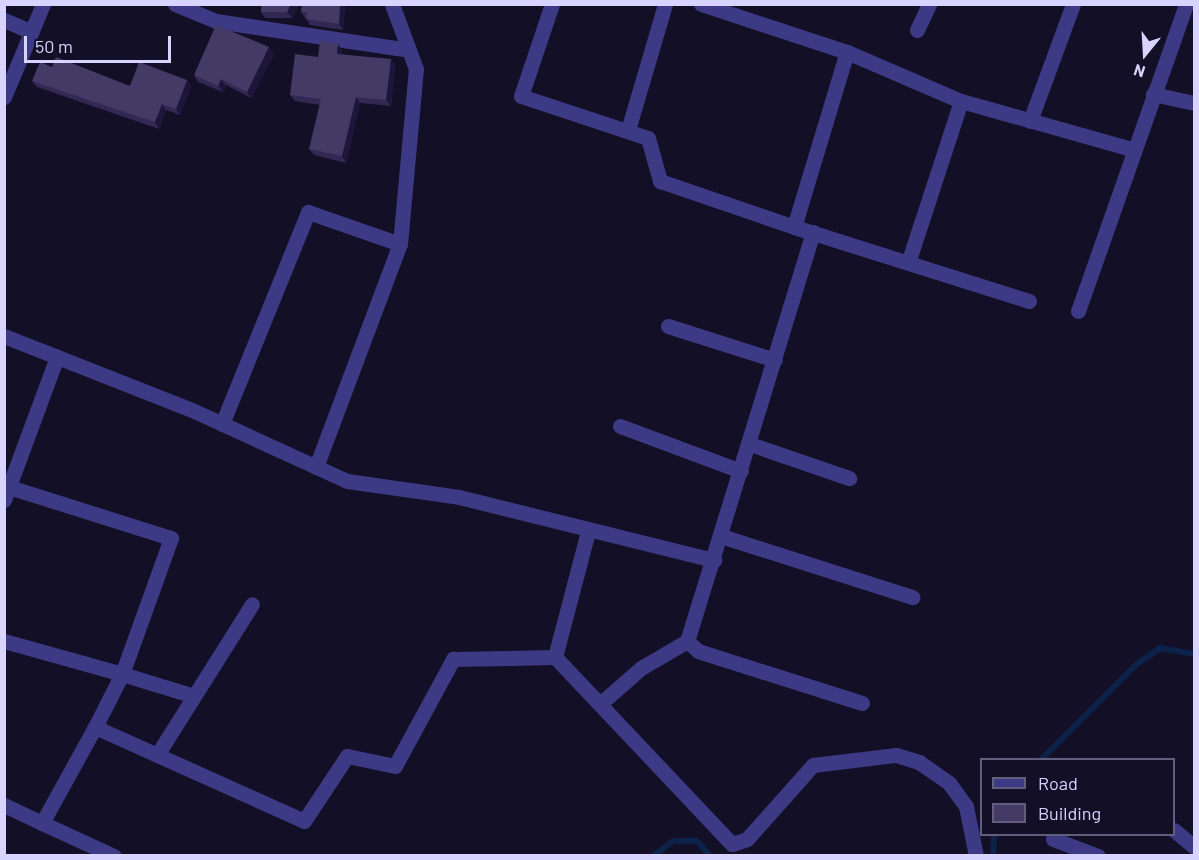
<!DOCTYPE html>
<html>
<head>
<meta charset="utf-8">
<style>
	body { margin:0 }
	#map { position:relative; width:1199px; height:860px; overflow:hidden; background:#130f26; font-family:Barlow,sans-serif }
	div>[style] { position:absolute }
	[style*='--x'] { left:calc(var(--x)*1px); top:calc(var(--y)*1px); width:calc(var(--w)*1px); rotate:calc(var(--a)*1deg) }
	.stream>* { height:6px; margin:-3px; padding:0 3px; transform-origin:3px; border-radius:3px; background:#0c2248 }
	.minor>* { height:15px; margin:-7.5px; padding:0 7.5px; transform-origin:7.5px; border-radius:7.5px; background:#3d3a85 }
	.wall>* { inset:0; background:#312854 }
	.shaded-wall>* { inset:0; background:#1d163a }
	.building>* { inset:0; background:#433a66 }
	span { translate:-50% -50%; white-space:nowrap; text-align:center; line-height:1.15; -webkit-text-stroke:5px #130f26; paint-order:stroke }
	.frame { position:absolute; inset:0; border:6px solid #d9d4ff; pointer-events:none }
	.legend { position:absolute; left:980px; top:758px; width:195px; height:78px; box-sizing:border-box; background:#130f26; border:2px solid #625e7d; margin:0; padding:8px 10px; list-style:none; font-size:18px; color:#d9d4ff }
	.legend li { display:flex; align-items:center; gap:12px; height:30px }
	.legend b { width:30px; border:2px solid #625e7d }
	.north { position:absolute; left:1115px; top:24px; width:60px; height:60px; -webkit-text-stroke:4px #130f26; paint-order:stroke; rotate:198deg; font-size:16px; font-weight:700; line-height:24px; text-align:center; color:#d9d4ff }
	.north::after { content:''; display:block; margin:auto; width:21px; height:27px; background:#d9d4ff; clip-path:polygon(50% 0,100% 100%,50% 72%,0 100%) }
	.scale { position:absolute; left:24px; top:36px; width:147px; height:27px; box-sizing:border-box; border:3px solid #d9d4ff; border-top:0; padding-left:8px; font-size:18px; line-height:21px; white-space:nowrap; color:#d9d4ff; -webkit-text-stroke:4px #130f26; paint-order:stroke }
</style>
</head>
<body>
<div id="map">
	<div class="stream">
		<div style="--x:1041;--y:760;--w:136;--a:-45"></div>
		<div style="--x:1137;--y:664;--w:28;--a:-35"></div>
		<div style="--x:1160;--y:648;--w:35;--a:10"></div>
		<div style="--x:653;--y:856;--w:26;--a:-36"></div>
		<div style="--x:674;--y:841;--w:23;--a:0"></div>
		<div style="--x:697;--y:841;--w:20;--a:49"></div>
		<div style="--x:993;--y:856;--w:22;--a:-87"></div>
	</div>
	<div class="minor">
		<div style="--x:175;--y:4;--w:44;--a:22.5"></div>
		<div style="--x:216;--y:21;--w:195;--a:8.5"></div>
		<div style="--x:552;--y:4;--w:97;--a:108.6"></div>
		<div style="--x:521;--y:96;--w:134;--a:18.3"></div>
		<div style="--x:648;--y:138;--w:45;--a:74.4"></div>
		<div style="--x:660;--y:181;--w:142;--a:18.9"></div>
		<div style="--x:701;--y:4;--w:154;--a:18.2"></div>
		<div style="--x:4;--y:20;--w:30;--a:23"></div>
		<div style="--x:917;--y:30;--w:29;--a:-65"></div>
		<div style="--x:1153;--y:94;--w:42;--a:12.4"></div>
		<div style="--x:4;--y:97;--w:101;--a:-67.2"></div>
		<div style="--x:1030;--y:121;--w:125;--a:-69.8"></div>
		<div style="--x:628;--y:130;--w:131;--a:-73.6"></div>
		<div style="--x:813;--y:232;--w:428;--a:107.1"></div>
		<div style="--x:687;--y:641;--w:15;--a:42"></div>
		<div style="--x:698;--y:651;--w:172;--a:17.6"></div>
		<div style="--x:909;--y:260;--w:167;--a:-71.9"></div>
		<div style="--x:1029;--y:301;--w:246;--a:-162.5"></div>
		<div style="--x:794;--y:227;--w:183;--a:-73.2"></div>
		<div style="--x:847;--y:52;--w:124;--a:23.3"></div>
		<div style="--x:961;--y:101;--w:178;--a:15.7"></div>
		<div style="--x:1078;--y:311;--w:325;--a:-70.6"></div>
		<div style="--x:668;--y:326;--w:112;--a:17.6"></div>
		<div style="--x:4;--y:336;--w:202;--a:21.5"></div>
		<div style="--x:192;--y:410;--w:170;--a:24.6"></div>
		<div style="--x:347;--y:481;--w:113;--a:8.1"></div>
		<div style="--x:459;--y:497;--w:263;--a:13.9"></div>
		<div style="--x:222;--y:424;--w:229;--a:-67.9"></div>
		<div style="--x:308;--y:212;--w:97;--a:19.2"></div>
		<div style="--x:620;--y:426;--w:129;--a:20.4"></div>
		<div style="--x:750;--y:444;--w:105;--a:19"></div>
		<div style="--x:316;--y:467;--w:238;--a:-69.4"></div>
		<div style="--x:400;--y:244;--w:176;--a:-84.8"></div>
		<div style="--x:416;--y:69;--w:69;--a:-110.3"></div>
		<div style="--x:9;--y:487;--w:170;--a:17.5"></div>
		<div style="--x:171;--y:538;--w:145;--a:109.8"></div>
		<div style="--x:122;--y:674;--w:75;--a:17"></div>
		<div style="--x:4;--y:500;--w:153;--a:-69.7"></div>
		<div style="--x:721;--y:536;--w:201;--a:17.7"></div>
		<div style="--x:4;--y:641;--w:123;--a:15.6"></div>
		<div style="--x:122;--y:674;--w:59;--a:117"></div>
		<div style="--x:555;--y:657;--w:130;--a:-75.3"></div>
		<div style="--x:601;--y:703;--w:53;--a:-41.2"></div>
		<div style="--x:641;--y:668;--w:53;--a:-30.4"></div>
		<div style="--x:157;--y:755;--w:178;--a:-57.8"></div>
		<div style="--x:4;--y:805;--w:42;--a:25.3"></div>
		<div style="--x:1174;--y:830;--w:26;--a:40"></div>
		<div style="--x:1053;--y:839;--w:48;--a:20.7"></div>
		<div style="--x:114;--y:856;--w:79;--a:-155.4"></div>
		<div style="--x:42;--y:823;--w:110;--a:-61.1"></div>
		<div style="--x:95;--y:727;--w:229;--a:24.2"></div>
		<div style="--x:304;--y:821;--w:78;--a:-56.5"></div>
		<div style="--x:347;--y:756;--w:49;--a:11.8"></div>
		<div style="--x:395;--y:766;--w:122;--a:-61.5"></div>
		<div style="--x:453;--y:659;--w:102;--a:-1.1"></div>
		<div style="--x:555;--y:657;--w:257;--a:46.6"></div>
		<div style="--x:732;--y:844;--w:16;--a:-18"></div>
		<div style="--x:747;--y:839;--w:99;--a:-48.3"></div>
		<div style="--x:813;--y:765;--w:84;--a:-6.9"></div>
		<div style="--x:896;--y:755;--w:24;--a:17"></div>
		<div style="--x:919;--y:762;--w:37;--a:35"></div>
		<div style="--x:949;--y:783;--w:29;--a:54"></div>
		<div style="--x:966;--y:806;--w:51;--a:78.7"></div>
	</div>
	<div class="wall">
		<div style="clip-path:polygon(262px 4px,299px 4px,292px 18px,265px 18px,261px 12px)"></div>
		<div style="clip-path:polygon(345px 4px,343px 30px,310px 25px,306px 18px,305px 18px,301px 12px)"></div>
		<div style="clip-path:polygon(342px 50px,342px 54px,395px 65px,391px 106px,360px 103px,346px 163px,314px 155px,309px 149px,320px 105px,295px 101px,290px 95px)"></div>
		<div style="clip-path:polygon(274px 54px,251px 98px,226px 85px,223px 92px,198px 82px,194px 75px)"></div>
		<div style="clip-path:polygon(52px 67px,130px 86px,187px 80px,191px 86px,180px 115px,166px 110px,159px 129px,37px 87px,32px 81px)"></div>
	</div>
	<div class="shaded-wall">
		<div style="clip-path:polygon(291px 4px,299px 4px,292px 18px,287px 12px)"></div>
		<div style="clip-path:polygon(340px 4px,345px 4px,343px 30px,339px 24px)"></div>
		<div style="clip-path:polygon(338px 44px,342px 50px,342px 60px,337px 54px)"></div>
		<div style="clip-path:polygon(269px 47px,274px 54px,251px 98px,247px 92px)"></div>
		<div style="clip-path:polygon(391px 59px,395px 65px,391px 106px,386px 100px)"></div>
		<div style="clip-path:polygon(221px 79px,226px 85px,223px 92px,218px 86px)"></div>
		<div style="clip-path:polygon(187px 80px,191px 86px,180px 115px,176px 109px)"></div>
		<div style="clip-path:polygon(356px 97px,360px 103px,346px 163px,342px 156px)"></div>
		<div style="clip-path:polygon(162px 104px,166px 110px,159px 129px,155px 122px)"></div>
	</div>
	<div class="building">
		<div style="clip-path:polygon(262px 4px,291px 4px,287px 12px,261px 12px)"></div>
		<div style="clip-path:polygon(302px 4px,340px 4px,339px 24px,306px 19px,307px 12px,301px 12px)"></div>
		<div style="clip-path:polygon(216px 25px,269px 47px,247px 92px,221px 79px,218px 86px,194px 75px)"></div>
		<div style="clip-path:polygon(320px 41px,338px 44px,337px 54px,391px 59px,386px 100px,356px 97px,342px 156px,309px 149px,321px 99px,290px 95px,295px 54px,318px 57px)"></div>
		<div style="clip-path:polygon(56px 57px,130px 86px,139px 62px,187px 80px,176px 109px,162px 104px,155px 122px,32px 81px,40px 62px,52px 67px)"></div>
	</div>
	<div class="frame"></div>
	<ul class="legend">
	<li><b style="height:8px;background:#3d3a85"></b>Road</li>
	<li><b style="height:16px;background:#433a66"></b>Building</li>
	</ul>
	<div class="north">N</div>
	<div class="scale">50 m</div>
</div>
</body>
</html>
